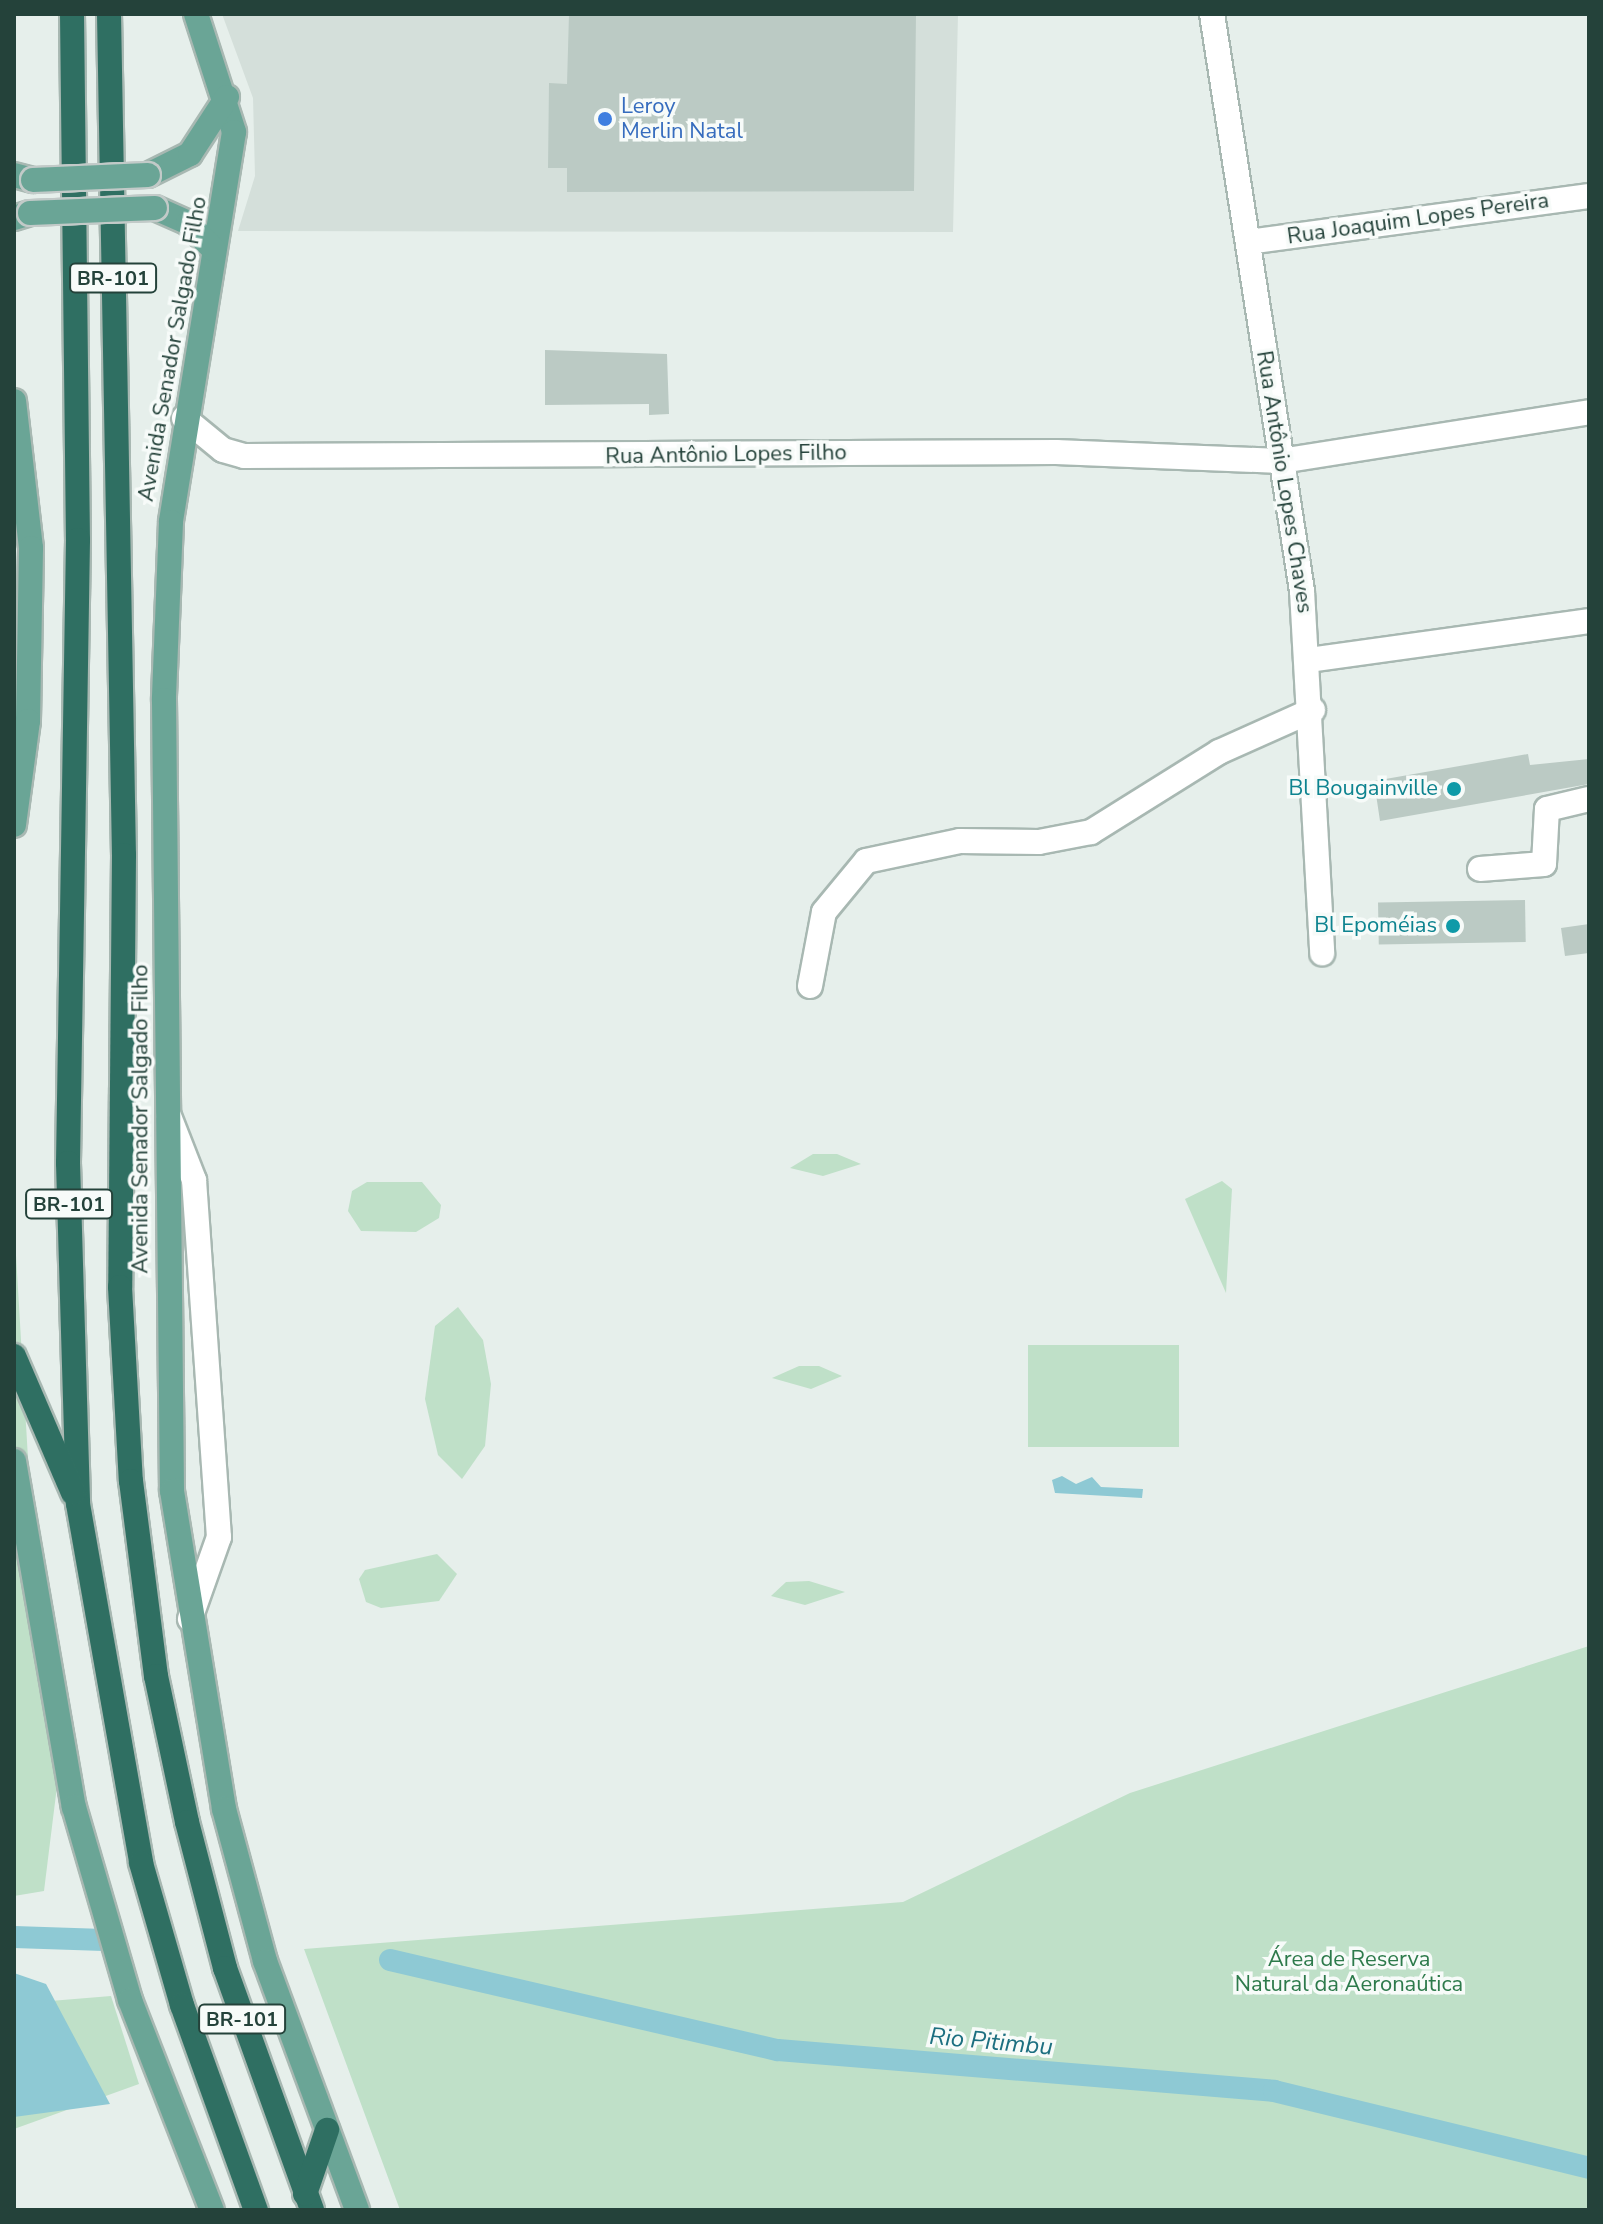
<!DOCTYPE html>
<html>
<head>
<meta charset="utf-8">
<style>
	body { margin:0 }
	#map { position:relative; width:1603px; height:2224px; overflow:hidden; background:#e6efeb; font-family:"Nunito Sans",sans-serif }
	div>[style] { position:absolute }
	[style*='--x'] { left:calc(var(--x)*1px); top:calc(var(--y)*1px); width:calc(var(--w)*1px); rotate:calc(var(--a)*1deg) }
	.built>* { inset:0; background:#d4dfda }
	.green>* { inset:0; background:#bfe0c8; transform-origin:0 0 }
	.water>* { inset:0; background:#8ec9d4 }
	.canal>* { height:22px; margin:-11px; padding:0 11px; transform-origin:11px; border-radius:11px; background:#8ec9d4 }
	.building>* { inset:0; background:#bbcac4; transform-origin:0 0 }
	.roads { filter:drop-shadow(2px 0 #a8b8b2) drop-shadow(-2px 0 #a8b8b2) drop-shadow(0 2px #a8b8b2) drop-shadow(0 -2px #a8b8b2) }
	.minor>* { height:24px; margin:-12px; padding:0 12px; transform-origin:12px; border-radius:12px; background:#fff }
	.major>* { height:24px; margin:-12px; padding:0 12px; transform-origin:12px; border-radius:12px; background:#6aa596 }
	.highway>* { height:24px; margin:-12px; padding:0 12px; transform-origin:12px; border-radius:12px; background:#2f6f62 }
	.bridges { filter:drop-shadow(2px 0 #c2cac8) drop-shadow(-2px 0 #c2cac8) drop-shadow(0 2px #c2cac8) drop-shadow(0 -2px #c2cac8) }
	.major-bridge>* { height:24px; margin:-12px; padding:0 12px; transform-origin:12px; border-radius:12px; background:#6aa596 }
	.dots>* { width:22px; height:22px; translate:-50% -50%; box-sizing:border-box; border:4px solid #f7fbf9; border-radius:50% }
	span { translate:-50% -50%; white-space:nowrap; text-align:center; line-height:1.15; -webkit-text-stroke:7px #f7fbf9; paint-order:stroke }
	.shield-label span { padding:2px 6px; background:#f7fbf9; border:2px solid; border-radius:6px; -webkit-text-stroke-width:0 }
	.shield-label { font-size:20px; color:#24423a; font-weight:700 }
	.shop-label { font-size:22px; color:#366cbe }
	.left { translate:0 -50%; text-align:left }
	.street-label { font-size:22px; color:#24423a }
	.culture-label { font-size:22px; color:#0d838f }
	.right { translate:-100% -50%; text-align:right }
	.park-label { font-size:22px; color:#2d7a4b }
	.water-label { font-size:24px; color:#1c6f80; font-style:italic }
	.frame { position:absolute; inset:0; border:16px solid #24423a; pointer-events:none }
</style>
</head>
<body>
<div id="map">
	<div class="built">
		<div style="clip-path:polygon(222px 14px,958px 14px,953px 232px,238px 231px,255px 176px,253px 98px)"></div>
	</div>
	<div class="green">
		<div style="clip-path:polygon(813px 1154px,837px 1154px,861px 1164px,823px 1176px,790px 1168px)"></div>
		<div style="clip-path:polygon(1222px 1181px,1232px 1189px,1226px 1293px,1185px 1199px)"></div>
		<div style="clip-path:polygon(367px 1182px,422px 1182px,441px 1205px,439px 1218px,416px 1232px,361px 1231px,348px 1211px,352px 1191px)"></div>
		<div style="clip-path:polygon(14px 1221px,36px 1594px,62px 1746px,44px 1891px,14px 1896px)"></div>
		<div style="clip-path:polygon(458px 1307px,483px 1340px,491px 1384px,485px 1446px,462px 1479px,438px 1455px,425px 1399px,435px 1326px)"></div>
		<div style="left:1028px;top:1345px;width:151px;height:102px"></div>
		<div style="clip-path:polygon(799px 1366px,819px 1366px,842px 1376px,811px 1389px,772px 1378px)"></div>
		<div style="clip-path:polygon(437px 1554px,457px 1574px,439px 1601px,381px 1608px,366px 1602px,359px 1579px,365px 1570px)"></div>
		<div style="clip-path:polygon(809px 1581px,845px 1592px,805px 1605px,771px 1596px,786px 1582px)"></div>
		<div style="clip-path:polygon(1589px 1646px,1589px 2210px,400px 2210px,304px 1949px,903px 1902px,1130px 1793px)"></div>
		<div style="clip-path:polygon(111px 1996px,139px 2084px,14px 2129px,14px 2004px)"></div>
	</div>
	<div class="water">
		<div style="clip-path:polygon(1062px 1476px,1076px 1484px,1092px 1477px,1101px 1487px,1143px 1489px,1142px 1498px,1055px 1493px,1052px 1480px)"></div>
		<div style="clip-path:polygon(14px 1973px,46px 1984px,110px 2104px,14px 2117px)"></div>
	</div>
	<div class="canal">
		<div style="--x:14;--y:1937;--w:90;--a:1.9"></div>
		<div style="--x:390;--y:1960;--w:398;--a:13.1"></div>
		<div style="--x:778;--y:2050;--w:498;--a:4.7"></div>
		<div style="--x:1274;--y:2091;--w:324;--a:13.7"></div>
	</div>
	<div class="building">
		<div style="clip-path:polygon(569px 14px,916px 14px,914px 191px,567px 192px,567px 168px,548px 168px,549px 83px,567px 84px)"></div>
		<div style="clip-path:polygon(545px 350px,667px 354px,669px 414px,649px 415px,649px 404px,545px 405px)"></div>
		<div style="clip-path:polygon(1528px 754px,1530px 765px,1589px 759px,1589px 784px,1380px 821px,1374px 781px)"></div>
		<div style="left:1525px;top:900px;width:42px;height:147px;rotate:89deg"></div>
		<div style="clip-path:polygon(1589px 924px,1589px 953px,1565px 956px,1561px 928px)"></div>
	</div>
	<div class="roads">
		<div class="minor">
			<div style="--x:1212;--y:14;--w:584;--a:81.13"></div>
			<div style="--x:1302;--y:591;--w:363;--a:86.8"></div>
			<div style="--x:1248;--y:242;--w:344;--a:-7.7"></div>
			<div style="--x:184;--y:418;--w:50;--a:39.4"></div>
			<div style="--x:223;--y:450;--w:22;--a:16"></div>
			<div style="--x:244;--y:456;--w:812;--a:-0.28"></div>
			<div style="--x:1056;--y:452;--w:225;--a:2.3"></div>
			<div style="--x:1281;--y:461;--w:312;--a:-9"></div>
			<div style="--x:1309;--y:660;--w:283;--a:-7.9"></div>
			<div style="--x:1480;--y:869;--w:64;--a:-4.5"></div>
			<div style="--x:1544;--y:864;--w:55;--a:-86.9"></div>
			<div style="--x:1547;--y:809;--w:43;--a:-13.4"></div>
			<div style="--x:810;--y:986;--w:75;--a:-79.3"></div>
			<div style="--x:824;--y:912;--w:66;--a:-50.5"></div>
			<div style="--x:866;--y:861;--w:96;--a:-12"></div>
			<div style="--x:960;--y:841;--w:79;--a:0.7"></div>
			<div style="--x:1039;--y:842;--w:53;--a:-10.9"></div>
			<div style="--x:1091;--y:832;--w:151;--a:-32"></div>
			<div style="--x:1219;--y:752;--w:103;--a:-24.1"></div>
			<div style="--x:169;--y:1116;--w:69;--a:68.7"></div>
			<div style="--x:194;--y:1180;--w:358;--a:86"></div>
			<div style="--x:219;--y:1537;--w:87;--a:109.5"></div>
		</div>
		<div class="major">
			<div style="--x:196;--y:14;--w:124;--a:72.1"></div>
			<div style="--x:234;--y:132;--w:395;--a:99.2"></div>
			<div style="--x:171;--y:522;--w:178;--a:92.3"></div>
			<div style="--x:164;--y:700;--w:791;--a:89.42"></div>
			<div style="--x:172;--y:1491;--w:322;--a:80.7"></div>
			<div style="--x:224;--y:1809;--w:157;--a:74.9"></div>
			<div style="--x:265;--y:1961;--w:265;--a:69.7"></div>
			<div style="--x:14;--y:175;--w:20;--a:15"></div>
			<div style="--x:148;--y:175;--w:47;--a:-26.6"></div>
			<div style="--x:190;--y:154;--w:68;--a:-57"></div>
			<div style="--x:155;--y:208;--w:36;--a:24"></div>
			<div style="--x:188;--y:223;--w:37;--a:46"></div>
			<div style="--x:14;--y:218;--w:17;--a:-17"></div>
			<div style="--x:14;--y:401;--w:148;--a:83.4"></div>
			<div style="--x:31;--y:548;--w:173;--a:91"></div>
			<div style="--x:28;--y:721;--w:105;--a:97.7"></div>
			<div style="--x:14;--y:1461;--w:351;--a:80.2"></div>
			<div style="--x:74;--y:1807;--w:201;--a:73.8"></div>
			<div style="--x:130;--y:2000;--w:225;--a:68.7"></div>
		</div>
		<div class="highway">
			<div style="--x:72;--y:14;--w:526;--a:89.35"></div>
			<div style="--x:78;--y:540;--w:623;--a:90.92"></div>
			<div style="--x:68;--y:1163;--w:341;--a:88.3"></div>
			<div style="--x:78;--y:1504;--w:364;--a:80"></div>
			<div style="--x:141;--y:1863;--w:148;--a:73.9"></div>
			<div style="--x:182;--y:2005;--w:218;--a:70.2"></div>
			<div style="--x:109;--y:14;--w:841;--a:88.98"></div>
			<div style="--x:124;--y:855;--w:432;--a:90.5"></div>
			<div style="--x:120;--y:1287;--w:194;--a:86.8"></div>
			<div style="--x:131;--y:1481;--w:197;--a:82.7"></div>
			<div style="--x:156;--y:1676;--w:149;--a:78"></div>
			<div style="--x:187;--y:1822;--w:151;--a:75.4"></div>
			<div style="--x:225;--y:1968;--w:257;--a:70.2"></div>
			<div style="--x:14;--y:1356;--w:149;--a:66.7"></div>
			<div style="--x:305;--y:2194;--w:68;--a:-71"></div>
		</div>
	</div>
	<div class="bridges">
		<div class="major-bridge">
			<div style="--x:33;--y:180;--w:115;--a:-2.5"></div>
			<div style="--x:30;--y:213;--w:125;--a:-2.3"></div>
		</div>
	</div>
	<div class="dots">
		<div style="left:605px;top:119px;background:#3f7fe0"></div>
		<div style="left:1454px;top:789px;background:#0f9aa8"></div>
		<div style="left:1453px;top:926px;background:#0f9aa8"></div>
	</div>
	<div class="shield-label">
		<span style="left:113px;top:278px">BR-101</span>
		<span style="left:69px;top:1204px">BR-101</span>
		<span style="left:242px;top:2019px">BR-101</span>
	</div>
	<div class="shop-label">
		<span class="left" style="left:621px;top:119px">Leroy<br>Merlin Natal</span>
	</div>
	<div class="street-label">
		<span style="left:1418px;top:219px;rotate:-8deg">Rua Joaquim Lopes Pereira</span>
		<span style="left:173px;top:349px;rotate:-80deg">Avenida Senador Salgado Filho</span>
		<span style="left:726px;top:455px;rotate:-1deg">Rua Antônio Lopes Filho</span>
		<span style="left:1284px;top:482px;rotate:81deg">Rua Antônio Lopes Chaves</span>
		<span style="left:141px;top:1119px;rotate:-90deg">Avenida Senador Salgado Filho</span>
	</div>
	<div class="culture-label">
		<span class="right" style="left:1438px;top:789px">Bl Bougainville</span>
		<span class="right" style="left:1437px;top:926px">Bl Epoméias</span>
	</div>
	<div class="park-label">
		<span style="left:1349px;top:1972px">Área de Reserva<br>Natural da Aeronaútica</span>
	</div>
	<div class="water-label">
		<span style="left:991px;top:2042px;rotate:5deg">Rio Pitimbu</span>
	</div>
	<div class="frame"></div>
</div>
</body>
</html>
